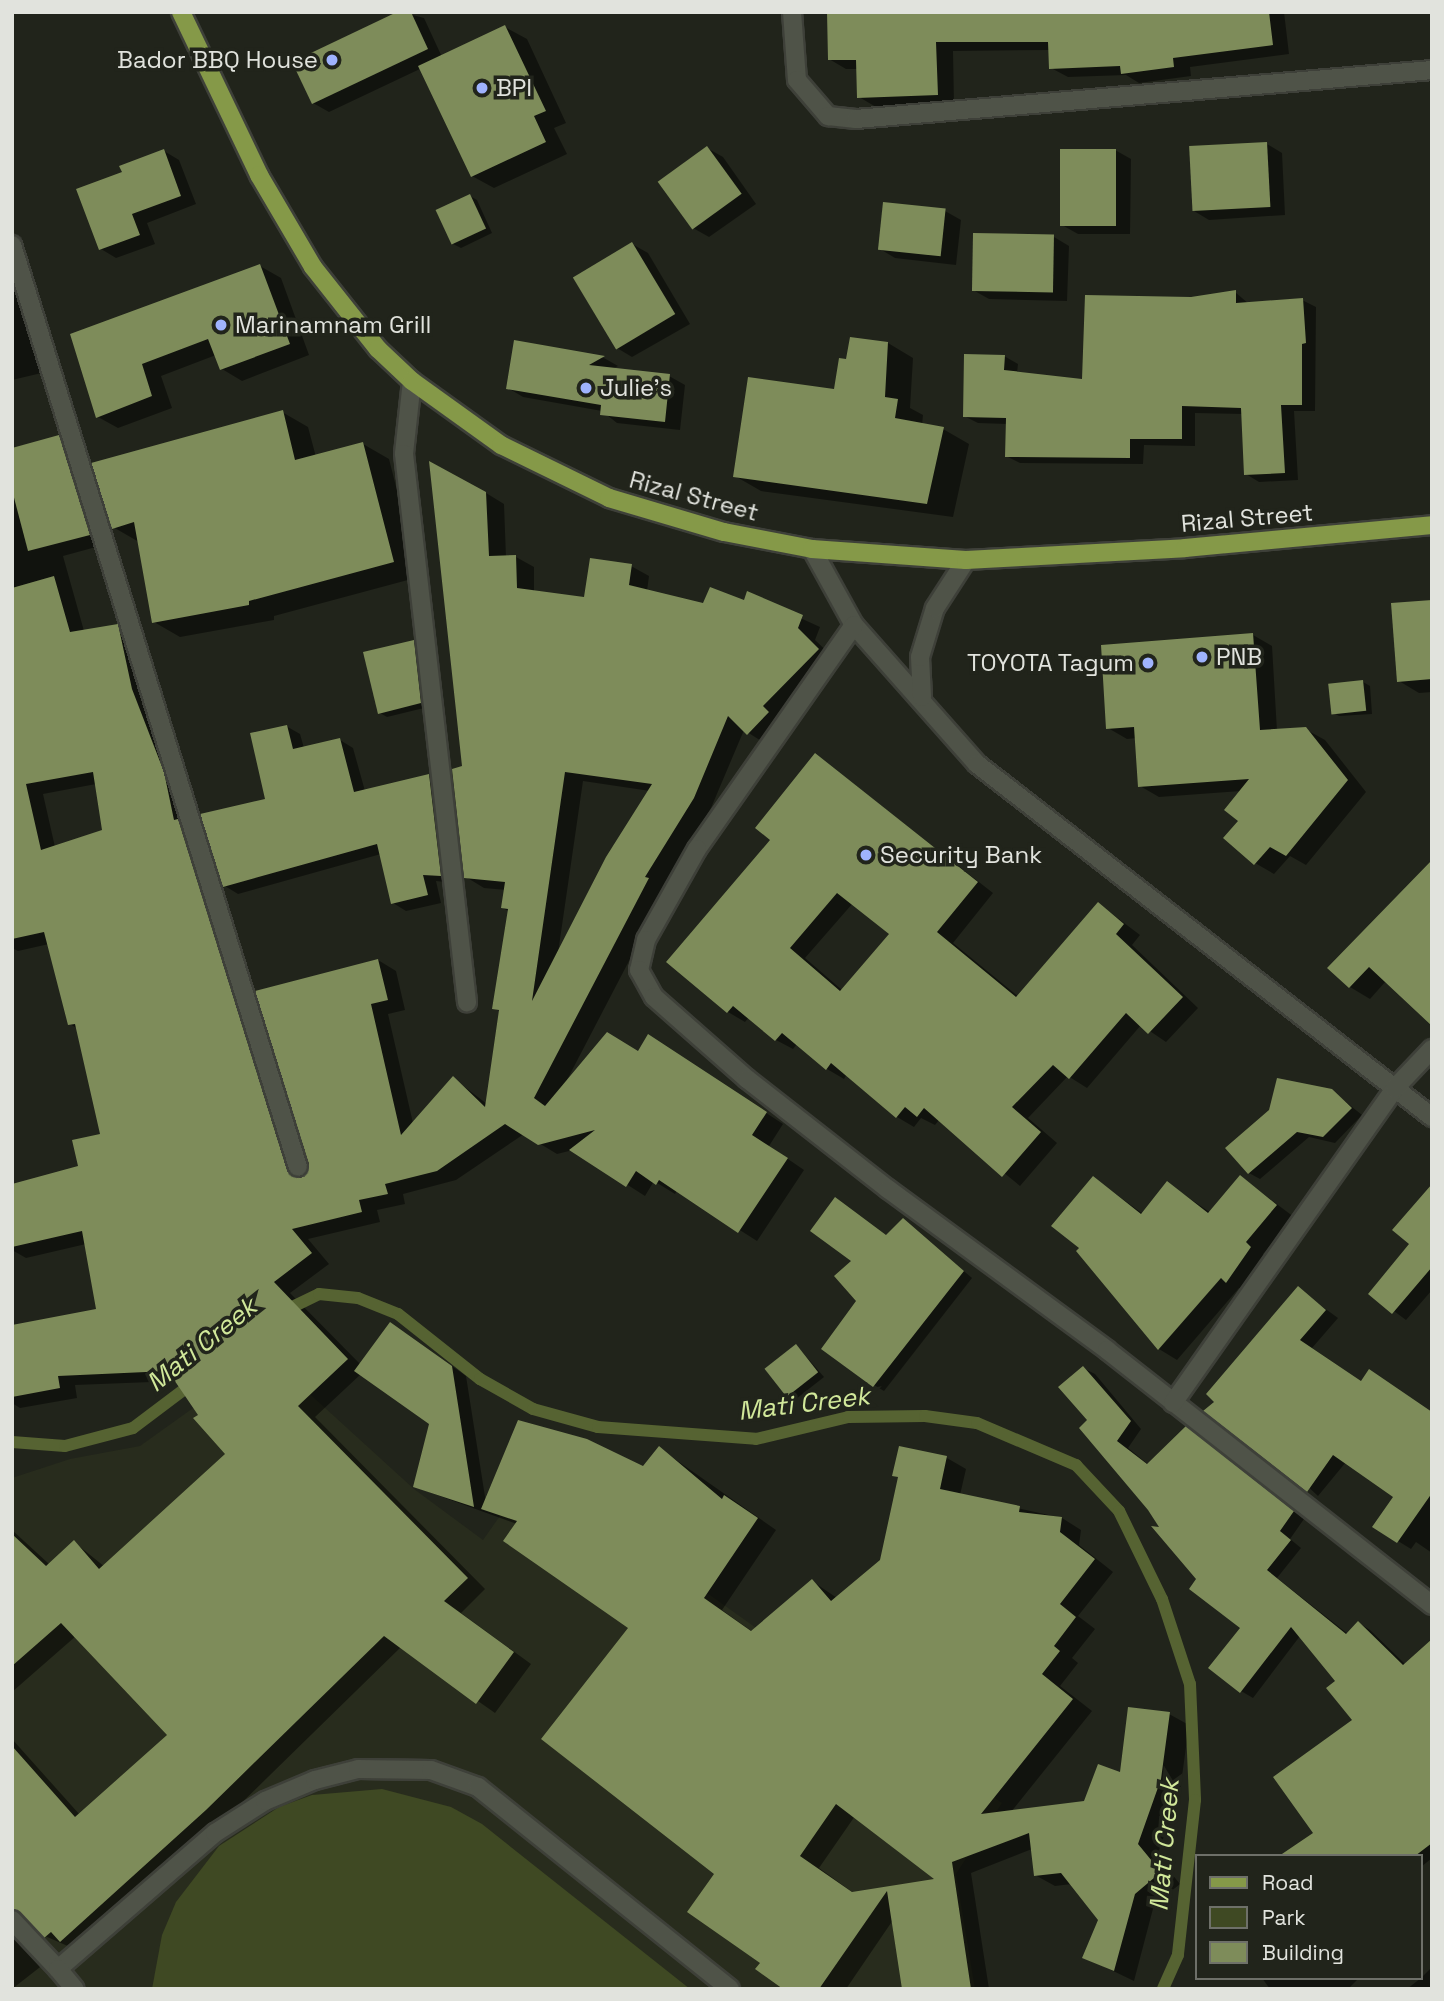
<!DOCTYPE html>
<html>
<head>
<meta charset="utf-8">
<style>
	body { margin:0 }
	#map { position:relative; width:1444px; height:2001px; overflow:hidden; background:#21241b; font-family:"Space Grotesk",sans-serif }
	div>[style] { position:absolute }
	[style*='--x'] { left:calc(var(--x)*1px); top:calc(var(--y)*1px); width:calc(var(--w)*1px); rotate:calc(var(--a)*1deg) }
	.built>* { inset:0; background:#282c1d }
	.green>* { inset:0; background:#3f4923 }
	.shadow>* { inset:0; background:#0007 }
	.stream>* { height:12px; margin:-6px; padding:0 6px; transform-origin:6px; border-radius:6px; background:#566332 }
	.building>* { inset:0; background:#7e8c5a; transform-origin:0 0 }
	.roads { filter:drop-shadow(2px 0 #3e4039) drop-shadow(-2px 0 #3e4039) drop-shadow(0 2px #3e4039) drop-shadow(0 -2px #3e4039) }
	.lane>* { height:18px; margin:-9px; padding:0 9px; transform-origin:9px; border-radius:9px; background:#4f5348 }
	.street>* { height:18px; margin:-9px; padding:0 9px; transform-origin:9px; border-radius:9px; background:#4f5348 }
	.primary>* { height:18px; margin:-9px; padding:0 9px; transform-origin:9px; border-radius:9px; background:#859948 }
	.dots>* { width:19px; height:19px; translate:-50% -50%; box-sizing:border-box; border:4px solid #21241b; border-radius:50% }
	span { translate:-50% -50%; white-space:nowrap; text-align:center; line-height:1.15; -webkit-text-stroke:7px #21241b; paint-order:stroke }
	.poi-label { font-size:24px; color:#e1e3dd }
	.right { translate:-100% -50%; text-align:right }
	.left { translate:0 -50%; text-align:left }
	.street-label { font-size:24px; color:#e1e3dd }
	.water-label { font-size:26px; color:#d1e89a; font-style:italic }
	.frame { position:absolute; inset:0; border:14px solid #e1e3dd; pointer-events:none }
	.legend { position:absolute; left:1195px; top:1854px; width:228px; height:126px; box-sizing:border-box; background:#21241b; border:2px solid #6e7069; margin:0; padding:9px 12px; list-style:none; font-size:21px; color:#e1e3dd }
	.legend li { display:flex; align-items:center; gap:14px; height:35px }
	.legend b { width:35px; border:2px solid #6e7069 }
</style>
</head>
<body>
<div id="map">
	<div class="built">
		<div style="clip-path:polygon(267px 1355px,414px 1489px,483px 1540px,533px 1469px,1002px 1803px,956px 1874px,975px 1989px,12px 1989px,12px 1478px,70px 1459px,140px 1446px)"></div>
	</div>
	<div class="green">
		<div style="clip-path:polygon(382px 1789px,451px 1807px,482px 1824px,690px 1989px,152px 1989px,162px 1935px,176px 1902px,219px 1846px,279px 1807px,312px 1795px)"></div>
	</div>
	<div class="shadow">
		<div style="clip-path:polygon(401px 12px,424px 18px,442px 57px,505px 27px,527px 39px,566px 123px,554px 128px,567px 154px,494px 188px,472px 176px,422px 68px,329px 112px,313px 103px)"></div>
		<div style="clip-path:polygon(829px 12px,1284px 12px,1289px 54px,1190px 67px,1191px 76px,1139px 83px,1126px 75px,1068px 77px,1051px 68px,1050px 50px,953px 51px,954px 104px,876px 107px,859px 97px,858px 69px,846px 69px,829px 59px)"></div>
		<div style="clip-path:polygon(1267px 144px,1282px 153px,1285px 215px,1209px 220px,1194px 211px)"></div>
		<div style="clip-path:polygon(707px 148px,723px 157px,756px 204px,709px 237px,693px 228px)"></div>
		<div style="clip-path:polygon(1115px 150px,1131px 159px,1130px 234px,1078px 234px,1062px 225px)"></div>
		<div style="clip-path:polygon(164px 151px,179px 160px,196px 204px,147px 223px,155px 244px,116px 258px,101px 249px)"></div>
		<div style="clip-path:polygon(470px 196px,477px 200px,492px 233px,461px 248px,453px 244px)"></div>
		<div style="clip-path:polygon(945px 211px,961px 220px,956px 265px,895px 258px,880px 249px)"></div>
		<div style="clip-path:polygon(12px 236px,50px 371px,12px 380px)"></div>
		<div style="clip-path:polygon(1054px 237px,1069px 246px,1067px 301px,989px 299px,973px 290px)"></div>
		<div style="clip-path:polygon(632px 244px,648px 253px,690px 324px,632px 357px,617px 348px)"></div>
		<div style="clip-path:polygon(260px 266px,281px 278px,309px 355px,242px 381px,222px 369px,216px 355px,161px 376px,172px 408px,118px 428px,98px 417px,72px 335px)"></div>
		<div style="clip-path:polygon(1235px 292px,1249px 304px,1302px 300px,1316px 307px,1315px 411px,1294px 411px,1298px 480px,1259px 482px,1246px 474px,1243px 414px,1195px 413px,1195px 446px,1144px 445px,1143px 464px,1020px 463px,1006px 456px,1007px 424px,978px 423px,964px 416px,1004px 356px,1018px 364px,1017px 373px,1084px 381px,1191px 299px)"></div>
		<div style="clip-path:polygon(516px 342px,604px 358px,618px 366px,612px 369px,669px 376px,685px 385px,680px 430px,617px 423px,602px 411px,523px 397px,508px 388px)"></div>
		<div style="clip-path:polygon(888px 343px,913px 358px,910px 408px,923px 415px,922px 425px,943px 429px,969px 444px,953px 517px,761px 491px,735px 476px,836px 391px,847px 361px)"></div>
		<div style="clip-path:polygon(282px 412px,308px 427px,316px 457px,363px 444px,389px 459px,419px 577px,274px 616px,274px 620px,180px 637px,154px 622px,139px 542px,113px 527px)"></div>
		<div style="clip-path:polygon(evenodd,59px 437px,77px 448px,107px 544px,63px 556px,84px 631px,117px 626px,135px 636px,303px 1177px,308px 1175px,378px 960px,396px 971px,405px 1010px,388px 1014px,413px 1123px,453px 1078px,487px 1104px,501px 1012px,494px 1008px,510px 912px,503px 908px,506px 890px,484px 888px,466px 877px,464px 767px,486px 493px,504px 504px,506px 557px,516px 557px,534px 567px,534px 592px,586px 599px,631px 566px,649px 576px,647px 591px,704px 605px,744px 603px,748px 594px,820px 627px,815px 640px,836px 660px,766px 744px,744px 730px,711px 808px,662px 888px,666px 890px,567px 1080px,666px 1047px,783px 1124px,769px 1146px,804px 1170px,757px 1241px,677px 1190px,675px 1194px,654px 1181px,645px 1196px,573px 1150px,557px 1154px,524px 1134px,456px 1180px,403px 1194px,405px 1204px,377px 1210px,380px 1222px,308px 1239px,329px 1264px,290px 1293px,361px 1365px,404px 1332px,466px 1376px,486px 1503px,643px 1468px,659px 1448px,776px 1530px,722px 1610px,753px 1632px,812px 1581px,837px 1598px,882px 1561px,900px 1478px,894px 1475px,947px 1458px,966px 1469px,960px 1495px,1062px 1518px,1081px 1530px,1079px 1545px,1113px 1572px,1078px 1616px,1095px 1629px,1072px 1658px,1078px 1663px,1060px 1686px,1092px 1711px,1011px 1812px,1085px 1803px,1121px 1774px,1169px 1714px,1189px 1725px,1180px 1791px,1157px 1856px,1180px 1884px,1154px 1905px,1134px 1981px,1084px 1957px,1100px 1920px,1072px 1884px,1055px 1886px,1035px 1875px,1032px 1849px,971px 1873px,989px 1989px,904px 1989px,893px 1920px,846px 1989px,786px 1989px,762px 1962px,717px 1873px,630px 1627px,517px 1524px,415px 1487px,431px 1423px,361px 1374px,315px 1417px,485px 1589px,461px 1613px,531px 1664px,495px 1713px,401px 1647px,224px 1820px,79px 1951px,45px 1936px,29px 1920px,22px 1921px,44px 1964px,12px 1989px,12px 1739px,80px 1815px,169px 1735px,76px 1636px,12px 1692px,12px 1530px,49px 1564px,74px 1542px,105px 1567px,227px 1454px,177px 1381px,75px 1385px,77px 1398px,20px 1408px,12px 1403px,12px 1326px,98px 1311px,86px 1244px,26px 1258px,12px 1250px,12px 1207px,80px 1167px,102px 1135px,78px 1029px,70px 1024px,49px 944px,18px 951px,12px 948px,12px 443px,14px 450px,59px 437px,583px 781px,650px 791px,558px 953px,583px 781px,59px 437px,96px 784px,104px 831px,55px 847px,43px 794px,96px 784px,59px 437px,855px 1816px,938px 1880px,855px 1894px,819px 1868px,855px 1816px)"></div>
		<div style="clip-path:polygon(1432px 602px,1432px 692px,1419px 693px,1399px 681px)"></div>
		<div style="clip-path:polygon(1253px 635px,1272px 646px,1277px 731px,1305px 729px,1325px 740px,1366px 792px,1306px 865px,1290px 856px,1274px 874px,1255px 863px,1240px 821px,1241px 791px,1159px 797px,1140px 786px,1137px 738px,1127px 739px,1108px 728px)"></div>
		<div style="clip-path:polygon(414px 642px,421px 646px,428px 707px,387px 717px,380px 713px)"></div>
		<div style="clip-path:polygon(1363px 682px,1370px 686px,1372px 714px,1339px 716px,1332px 712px)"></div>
		<div style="clip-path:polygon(286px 726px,300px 734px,304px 748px,340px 740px,353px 748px,365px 791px,429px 776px,443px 784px,454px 883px,436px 881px,441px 903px,406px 911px,393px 903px,381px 854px,238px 894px,225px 886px,267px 800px)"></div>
		<div style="clip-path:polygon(evenodd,816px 755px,993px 893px,953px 943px,1019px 997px,1099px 904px,1140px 935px,1132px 945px,1198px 1008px,1166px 1042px,1141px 1025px,1087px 1088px,1068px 1076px,1028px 1118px,1057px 1143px,1020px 1186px,939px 1120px,935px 1125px,921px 1118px,914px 1127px,897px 1117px,847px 1074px,844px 1079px,827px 1069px,797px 1044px,793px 1049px,776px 1040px,749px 1017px,745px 1022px,728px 1012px,669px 962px,773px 839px,816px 755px,853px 903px,891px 934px,842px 990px,805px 958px,853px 903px)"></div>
		<div style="clip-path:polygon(1432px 862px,1386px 981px,1370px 999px,1350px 987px)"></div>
		<div style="clip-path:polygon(1331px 1090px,1362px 1115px,1335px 1143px,1309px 1137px,1260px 1179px,1249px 1173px)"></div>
		<div style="clip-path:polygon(1241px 1177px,1294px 1217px,1263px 1254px,1269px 1258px,1246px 1292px,1239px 1288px,1177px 1360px,1159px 1349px,1078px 1251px,1094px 1178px,1143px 1214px,1167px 1183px,1211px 1213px)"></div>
		<div style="clip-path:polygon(1432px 1204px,1432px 1290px,1406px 1320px,1371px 1294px,1411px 1244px)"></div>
		<div style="clip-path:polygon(904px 1220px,972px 1278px,884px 1391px,874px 1385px,887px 1236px)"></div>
		<div style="clip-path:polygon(1298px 1289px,1338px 1318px,1312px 1348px,1361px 1381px,1432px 1413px,1432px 1553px,1416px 1542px,1411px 1549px,1398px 1541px,1396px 1496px,1346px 1462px,1318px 1496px,1217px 1402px)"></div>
		<div style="clip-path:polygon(797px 1346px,824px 1377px,796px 1399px,788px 1395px)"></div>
		<div style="clip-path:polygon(1083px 1368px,1095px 1374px,1141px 1429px,1128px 1448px,1149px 1465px,1186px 1428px,1304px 1519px,1290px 1539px,1301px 1548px,1277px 1578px,1348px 1634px,1359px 1623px,1370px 1630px,1406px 1665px,1432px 1779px,1432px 1858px,1421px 1867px,1421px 1856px,1314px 1856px,1316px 1833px,1355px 1720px,1338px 1681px,1300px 1636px,1253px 1698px,1241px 1691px,1242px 1628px,1198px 1579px,1089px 1420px)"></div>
		<div style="clip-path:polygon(1432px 1967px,1432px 1989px,1407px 1989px,1421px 1978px)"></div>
		<div style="clip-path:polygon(1262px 1978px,1359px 1978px,1348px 1989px,1270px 1989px)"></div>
	</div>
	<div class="stream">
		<div style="--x:282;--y:1312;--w:41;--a:-25.9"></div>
		<div style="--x:319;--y:1294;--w:39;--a:6"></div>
		<div style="--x:358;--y:1298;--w:43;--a:21.8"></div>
		<div style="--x:398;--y:1314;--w:105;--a:38.4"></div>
		<div style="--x:480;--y:1379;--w:61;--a:29.5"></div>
		<div style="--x:533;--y:1409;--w:67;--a:15.5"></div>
		<div style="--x:598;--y:1427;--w:158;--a:4.3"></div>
		<div style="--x:756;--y:1439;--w:95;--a:-13.4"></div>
		<div style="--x:848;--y:1417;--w:77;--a:-0.7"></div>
		<div style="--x:925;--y:1416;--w:52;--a:7.7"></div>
		<div style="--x:977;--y:1423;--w:108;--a:23"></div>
		<div style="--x:1076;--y:1465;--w:63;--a:46.9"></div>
		<div style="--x:1119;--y:1511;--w:98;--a:64"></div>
		<div style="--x:1162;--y:1599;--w:89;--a:71.8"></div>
		<div style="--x:1190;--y:1684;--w:116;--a:87.5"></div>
		<div style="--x:1195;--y:1800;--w:156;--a:96.3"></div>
		<div style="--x:1178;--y:1955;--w:37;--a:114"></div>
		<div style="--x:12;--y:1442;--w:53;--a:4.3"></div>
		<div style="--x:65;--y:1446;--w:70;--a:-14.8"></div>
		<div style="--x:133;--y:1428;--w:76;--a:-37"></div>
	</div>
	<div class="building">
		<div style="clip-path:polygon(397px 12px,411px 12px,428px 49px,312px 104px,292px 62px)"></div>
		<div style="clip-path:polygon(827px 12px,1269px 12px,1273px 45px,1173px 58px,1174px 67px,1121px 74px,1120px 66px,1049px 69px,1048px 42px,936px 42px,938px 95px,857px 98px,856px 60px,828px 60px)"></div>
		<div style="clip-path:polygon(505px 25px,546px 111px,534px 116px,546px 142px,471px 177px,418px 66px)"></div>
		<div style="left:1267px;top:142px;width:65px;height:78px;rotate:87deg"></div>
		<div style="left:707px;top:146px;width:59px;height:61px;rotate:54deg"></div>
		<div style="clip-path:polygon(164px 149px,181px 196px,132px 214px,140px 235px,99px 250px,76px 189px,122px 172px,119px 166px)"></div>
		<div style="left:1060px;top:149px;width:56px;height:77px"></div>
		<div style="left:470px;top:194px;width:38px;height:38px;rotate:65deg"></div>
		<div style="left:883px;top:202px;width:63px;height:48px;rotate:6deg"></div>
		<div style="left:973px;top:233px;width:81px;height:58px;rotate:1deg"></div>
		<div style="left:632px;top:242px;width:84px;height:69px;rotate:59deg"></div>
		<div style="clip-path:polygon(260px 264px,290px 344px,220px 370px,208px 339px,142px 364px,152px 396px,96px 418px,70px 334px)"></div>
		<div style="clip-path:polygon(1236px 290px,1236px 303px,1303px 298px,1306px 343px,1302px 344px,1302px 405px,1281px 405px,1285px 473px,1244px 475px,1241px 408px,1182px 406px,1182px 439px,1130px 439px,1130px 458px,1005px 457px,1006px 418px,963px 417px,964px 354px,1005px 355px,1004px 370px,1082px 379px,1085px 295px,1191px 297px)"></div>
		<div style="clip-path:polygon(850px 337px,888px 342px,885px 397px,898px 399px,895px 418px,944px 427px,927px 504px,733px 477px,748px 377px,834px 389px,839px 358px,846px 359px)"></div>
		<div style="clip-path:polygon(514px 340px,605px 356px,589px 365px,670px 374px,665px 422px,600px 415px,601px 405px,506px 389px)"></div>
		<div style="clip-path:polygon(283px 410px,295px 460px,363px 442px,394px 562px,249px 601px,249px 605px,152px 623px,134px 522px,112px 529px,91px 463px)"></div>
		<div style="clip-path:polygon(59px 435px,90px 535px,28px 551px,12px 490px,12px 448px)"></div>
		<div style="clip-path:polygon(evenodd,429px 461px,486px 492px,489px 556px,516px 555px,517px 588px,584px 597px,590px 558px,632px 564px,629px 585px,703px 603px,710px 587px,744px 600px,747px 591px,803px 615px,798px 628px,819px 649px,763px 706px,769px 712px,747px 735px,728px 716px,694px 798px,645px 877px,649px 878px,534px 1098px,545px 1106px,607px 1032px,638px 1051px,648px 1034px,767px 1112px,752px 1135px,788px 1158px,738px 1233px,659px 1180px,656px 1185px,636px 1171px,626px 1187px,569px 1150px,595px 1130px,538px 1145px,505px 1124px,437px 1171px,385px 1184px,388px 1194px,359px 1200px,362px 1212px,292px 1229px,312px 1253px,274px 1282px,348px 1359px,298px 1406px,468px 1578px,444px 1601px,514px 1652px,476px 1704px,384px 1636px,206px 1810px,60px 1942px,51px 1932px,44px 1938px,12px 1909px,12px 1746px,75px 1817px,167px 1735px,61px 1623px,12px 1666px,12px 1534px,46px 1566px,74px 1540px,99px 1569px,225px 1454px,193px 1418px,198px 1415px,168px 1371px,58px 1376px,60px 1388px,12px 1397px,12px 1325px,96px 1309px,82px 1231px,12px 1247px,12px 1184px,78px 1166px,72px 1140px,100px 1134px,75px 1024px,68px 1025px,44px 932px,12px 939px,12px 588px,54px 576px,70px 632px,118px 624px,132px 689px,164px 772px,174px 820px,178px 819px,287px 1170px,301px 1178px,309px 1164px,255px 991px,378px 959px,388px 1000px,371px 1004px,401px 1135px,453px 1076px,485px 1107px,499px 1010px,492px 1009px,508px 909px,501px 908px,505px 882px,464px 878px,452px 769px,462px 766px,429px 461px,93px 772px,102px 830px,41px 850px,26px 784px,93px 772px,429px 461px,565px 772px,652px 784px,606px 857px,532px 1001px,565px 772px)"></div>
		<div style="clip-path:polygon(1432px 600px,1432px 679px,1397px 682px,1391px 603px)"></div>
		<div style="clip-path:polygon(1253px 633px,1260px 730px,1306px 727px,1348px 780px,1286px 856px,1270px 847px,1254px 865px,1223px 838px,1238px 821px,1224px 810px,1249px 779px,1138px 787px,1134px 727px,1106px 729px,1101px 645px)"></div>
		<div style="clip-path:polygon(414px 640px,421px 703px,378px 714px,363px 652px)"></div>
		<div style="left:1363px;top:680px;width:31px;height:35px;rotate:84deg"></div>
		<div style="clip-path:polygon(287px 725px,293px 749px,340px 738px,354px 792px,429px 774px,441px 876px,423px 875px,428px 895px,391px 904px,377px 844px,223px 887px,200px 814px,265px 799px,250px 733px)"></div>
		<div style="clip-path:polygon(evenodd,815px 753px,978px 882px,937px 932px,1016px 997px,1098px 902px,1124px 924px,1116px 934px,1183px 997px,1148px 1034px,1126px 1013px,1069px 1079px,1053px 1065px,1012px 1107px,1041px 1132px,1002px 1177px,924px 1108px,917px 1117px,905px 1107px,896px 1118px,831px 1063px,826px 1070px,782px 1033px,775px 1041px,733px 1006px,727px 1013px,666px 962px,770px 840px,755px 828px,815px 753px,837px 893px,889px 934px,840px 991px,790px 948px,837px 893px)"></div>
		<div style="clip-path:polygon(1432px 860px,1432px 1026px,1369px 967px,1349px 988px,1327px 968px)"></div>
		<div style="clip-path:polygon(1277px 1078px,1332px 1089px,1352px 1108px,1323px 1137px,1297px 1132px,1248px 1174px,1225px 1148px,1269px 1110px)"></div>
		<div style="clip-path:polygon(1240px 1175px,1277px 1205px,1246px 1242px,1251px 1247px,1226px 1283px,1221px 1278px,1158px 1350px,1076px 1251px,1079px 1248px,1051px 1226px,1093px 1176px,1141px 1214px,1167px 1181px,1208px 1213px)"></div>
		<div style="clip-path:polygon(1432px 1184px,1432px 1267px,1392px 1314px,1368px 1294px,1409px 1244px,1392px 1230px)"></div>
		<div style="clip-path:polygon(835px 1197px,886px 1235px,903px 1218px,964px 1271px,873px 1387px,821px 1349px,856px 1301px,834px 1276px,851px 1261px,810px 1231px)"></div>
		<div style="clip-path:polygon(1298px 1286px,1326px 1310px,1300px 1340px,1361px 1381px,1369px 1369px,1432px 1412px,1432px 1493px,1397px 1543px,1372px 1527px,1393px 1497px,1333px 1455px,1307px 1492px,1203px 1411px,1214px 1402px,1206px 1394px)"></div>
		<div style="clip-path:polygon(390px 1322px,452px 1366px,474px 1507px,413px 1487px,429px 1424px,354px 1371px)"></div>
		<div style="left:796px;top:1344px;width:36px;height:40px;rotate:52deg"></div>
		<div style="clip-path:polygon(1083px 1366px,1131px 1421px,1117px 1441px,1147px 1464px,1186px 1426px,1294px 1511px,1280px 1531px,1291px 1540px,1267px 1570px,1346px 1634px,1358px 1621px,1403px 1665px,1432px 1639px,1432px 1843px,1415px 1856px,1279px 1856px,1313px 1833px,1273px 1777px,1352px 1720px,1326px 1688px,1335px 1681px,1291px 1627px,1240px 1693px,1208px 1668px,1240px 1628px,1189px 1589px,1196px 1579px,1151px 1526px,1159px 1527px,1148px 1510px,1079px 1428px,1087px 1420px,1058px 1387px)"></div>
		<div style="clip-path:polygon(evenodd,518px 1420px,587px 1439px,643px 1466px,659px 1446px,722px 1499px,724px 1495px,758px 1518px,704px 1598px,751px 1631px,812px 1579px,831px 1601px,880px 1560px,898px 1477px,892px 1476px,899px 1446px,947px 1456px,940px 1489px,1020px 1506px,1019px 1512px,1062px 1517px,1060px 1532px,1095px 1559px,1060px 1604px,1076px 1617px,1054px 1646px,1060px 1651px,1042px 1674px,1073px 1699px,981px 1814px,1084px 1801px,1098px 1764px,1120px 1772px,1128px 1707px,1170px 1712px,1161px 1779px,1138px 1844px,1161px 1872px,1135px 1894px,1114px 1971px,1082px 1958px,1098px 1920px,1061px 1873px,1034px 1876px,1029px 1833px,952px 1862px,971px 1989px,902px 1989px,887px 1891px,819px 1989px,783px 1989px,755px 1969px,760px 1963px,687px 1912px,714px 1874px,541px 1739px,628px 1628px,503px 1541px,517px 1521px,481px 1509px,518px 1420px,836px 1804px,934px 1879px,852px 1892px,800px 1856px,836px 1804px)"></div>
	</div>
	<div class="roads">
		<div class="lane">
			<div style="--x:12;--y:1920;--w:67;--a:46.8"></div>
			<div style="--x:58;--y:1969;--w:208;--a:-40.9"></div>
			<div style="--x:215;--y:1833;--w:59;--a:-32.6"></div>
			<div style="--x:265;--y:1801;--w:54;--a:-22.8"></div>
			<div style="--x:315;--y:1780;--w:44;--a:-14.3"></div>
			<div style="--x:358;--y:1769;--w:73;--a:0.8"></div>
			<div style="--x:431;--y:1770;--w:50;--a:19.9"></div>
			<div style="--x:478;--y:1787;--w:323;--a:38.7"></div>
			<div style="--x:58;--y:1969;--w:26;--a:50"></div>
		</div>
		<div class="street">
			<div style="--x:792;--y:12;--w:68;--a:85.8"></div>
			<div style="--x:797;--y:80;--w:48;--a:49.3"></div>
			<div style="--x:828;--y:116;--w:28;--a:6"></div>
			<div style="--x:856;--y:119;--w:578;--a:-4.86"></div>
			<div style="--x:12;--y:245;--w:965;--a:72.77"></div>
			<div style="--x:412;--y:381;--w:73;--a:96.3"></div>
			<div style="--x:404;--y:454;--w:552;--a:83.44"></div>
			<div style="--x:812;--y:549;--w:87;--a:61.1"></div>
			<div style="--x:854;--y:625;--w:186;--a:48.5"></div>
			<div style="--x:977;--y:764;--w:576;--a:37.81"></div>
			<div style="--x:854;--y:625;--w:274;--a:125"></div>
			<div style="--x:697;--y:849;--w:104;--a:119.3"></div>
			<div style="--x:646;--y:940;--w:31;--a:103"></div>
			<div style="--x:639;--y:970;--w:31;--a:61"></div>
			<div style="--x:654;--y:997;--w:124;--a:41.4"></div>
			<div style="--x:747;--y:1079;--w:179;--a:38"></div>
			<div style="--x:888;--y:1189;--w:272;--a:36.3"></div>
			<div style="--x:1107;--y:1350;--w:413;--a:38.1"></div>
			<div style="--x:922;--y:697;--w:40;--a:-92.9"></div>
			<div style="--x:920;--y:657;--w:51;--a:-73"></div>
			<div style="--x:935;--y:608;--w:57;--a:-57.1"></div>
			<div style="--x:1173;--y:1403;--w:385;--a:-54.8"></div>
			<div style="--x:1395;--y:1088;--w:54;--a:-46.5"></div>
		</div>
		<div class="primary">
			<div style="--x:181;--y:12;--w:181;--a:64.4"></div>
			<div style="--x:259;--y:175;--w:107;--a:59.6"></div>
			<div style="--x:313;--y:267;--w:105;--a:51.6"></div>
			<div style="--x:378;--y:349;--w:47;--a:43.3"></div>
			<div style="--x:412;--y:381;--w:110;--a:35.7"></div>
			<div style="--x:501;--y:445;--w:120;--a:26.1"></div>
			<div style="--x:609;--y:498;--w:120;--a:16.5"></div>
			<div style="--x:724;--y:532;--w:90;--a:10.9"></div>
			<div style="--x:812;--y:549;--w:154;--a:4.1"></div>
			<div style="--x:966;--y:560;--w:219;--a:-3.1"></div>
			<div style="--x:1185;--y:548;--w:248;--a:-5.3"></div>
		</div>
	</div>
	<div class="dots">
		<div style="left:332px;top:60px;background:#9fb3fd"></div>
		<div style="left:482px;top:88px;background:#9fb3fd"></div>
		<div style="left:221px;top:325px;background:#9fb3fd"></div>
		<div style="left:586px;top:388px;background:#9fb3fd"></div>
		<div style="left:1202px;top:657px;background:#9fb3fd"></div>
		<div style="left:1148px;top:663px;background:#9fb3fd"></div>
		<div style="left:866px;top:855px;background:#9fb3fd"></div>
	</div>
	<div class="poi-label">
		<span class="right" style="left:318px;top:60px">Bador BBQ House</span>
		<span class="left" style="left:496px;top:88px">BPI</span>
		<span class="left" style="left:235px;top:325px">Marinamnam Grill</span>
		<span class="left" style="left:600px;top:388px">Julie's</span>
		<span class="left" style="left:1216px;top:657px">PNB</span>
		<span class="right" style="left:1134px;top:663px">TOYOTA Tagum</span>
		<span class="left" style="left:880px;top:855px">Security Bank</span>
	</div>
	<div class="street-label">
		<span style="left:694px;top:496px;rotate:15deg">Rizal Street</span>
		<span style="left:1247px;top:518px;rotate:-5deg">Rizal Street</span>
	</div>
	<div class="water-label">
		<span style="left:202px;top:1345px;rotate:-39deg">Mati Creek</span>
		<span style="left:804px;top:1404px;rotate:-7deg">Mati Creek</span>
		<span style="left:1165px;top:1845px;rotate:-85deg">Mati Creek</span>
	</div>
	<div class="frame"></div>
	<ul class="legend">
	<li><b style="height:9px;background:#859948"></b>Road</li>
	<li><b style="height:19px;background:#3f4923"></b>Park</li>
	<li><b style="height:19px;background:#7e8c5a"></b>Building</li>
	</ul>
</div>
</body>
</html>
